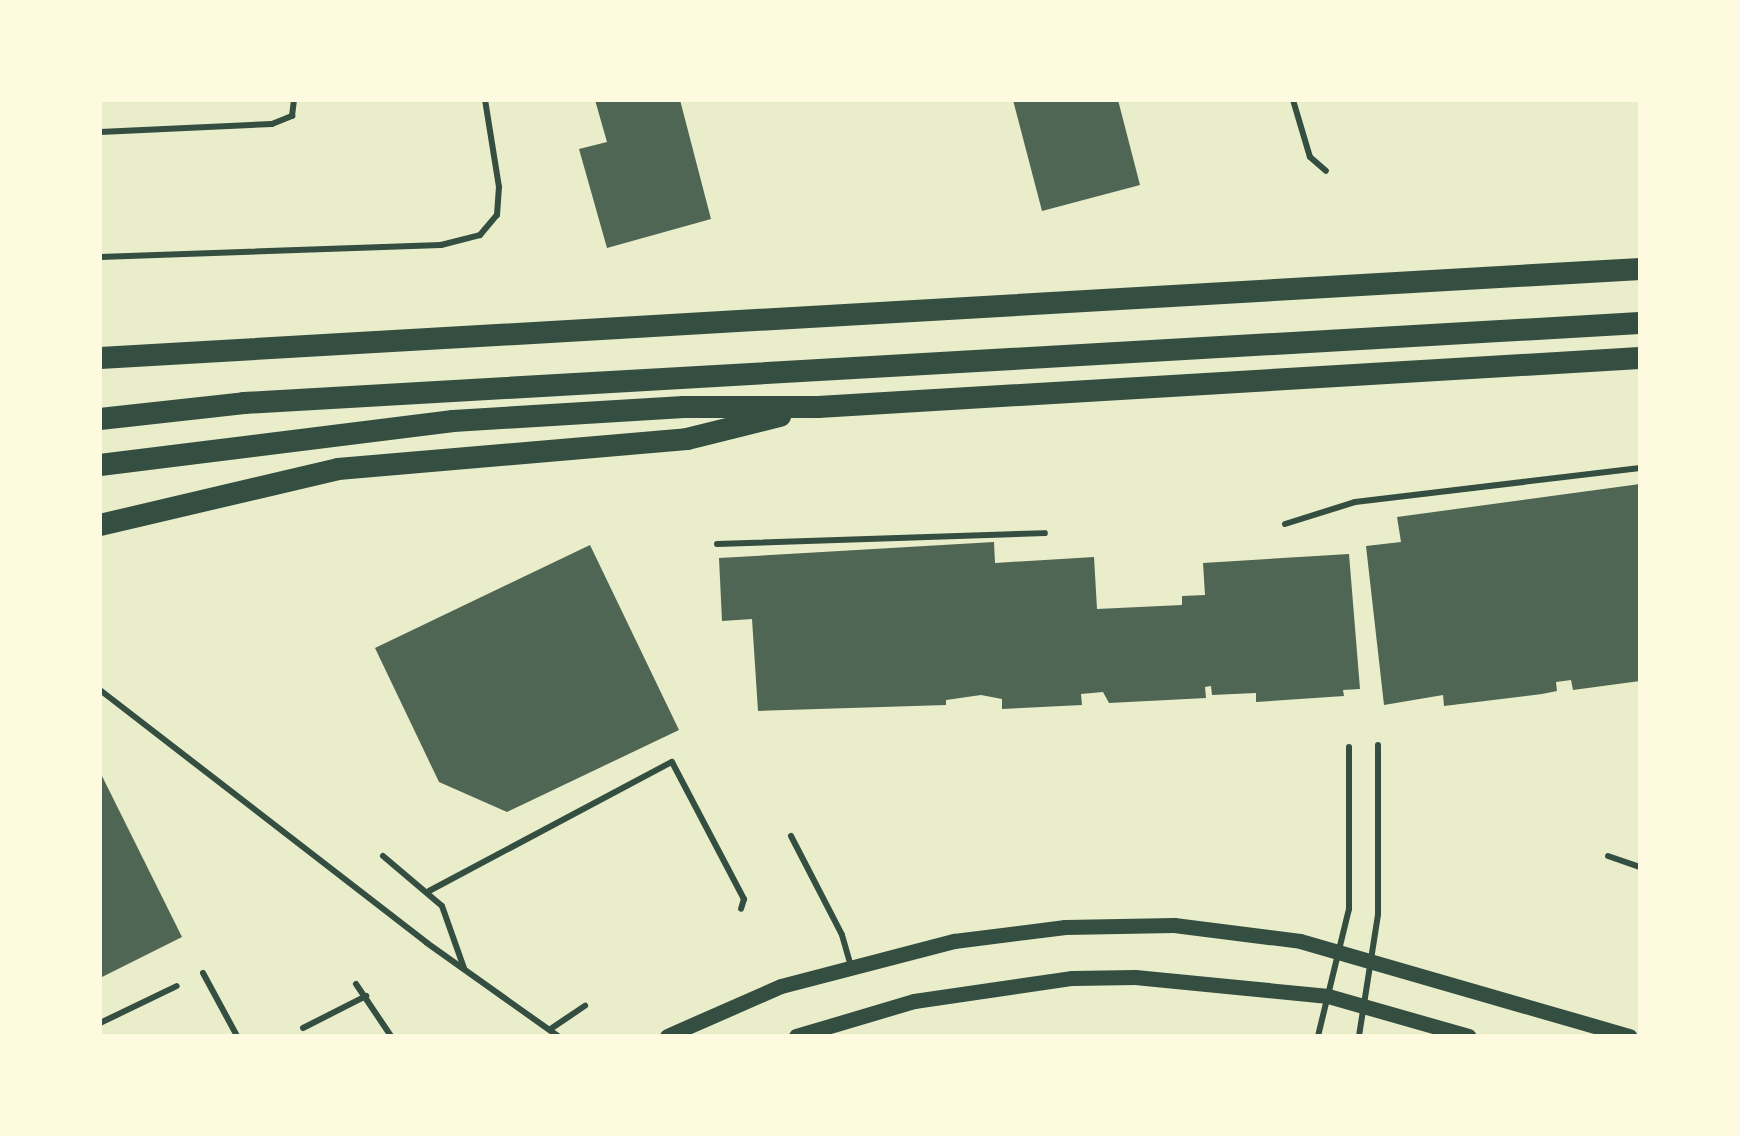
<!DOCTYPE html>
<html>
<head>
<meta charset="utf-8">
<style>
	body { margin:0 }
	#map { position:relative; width:1740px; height:1136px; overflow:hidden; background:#e9edc9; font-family:Helvetica,sans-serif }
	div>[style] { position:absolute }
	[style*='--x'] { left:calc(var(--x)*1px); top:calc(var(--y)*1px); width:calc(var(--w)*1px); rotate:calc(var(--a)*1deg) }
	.building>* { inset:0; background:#4f6655 }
	.service>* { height:6px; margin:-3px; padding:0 3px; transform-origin:3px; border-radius:3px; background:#344e41 }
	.tertiary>* { height:15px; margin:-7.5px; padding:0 7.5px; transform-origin:7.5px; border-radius:7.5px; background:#344e41 }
	.motorway>* { height:22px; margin:-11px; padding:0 11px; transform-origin:11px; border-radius:11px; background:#344e41 }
	span { translate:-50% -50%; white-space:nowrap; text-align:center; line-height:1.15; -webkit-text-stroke:9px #fefae0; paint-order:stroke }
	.frame { position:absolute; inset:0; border:102px solid #fefae0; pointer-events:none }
</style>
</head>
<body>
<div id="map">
	<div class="building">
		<div style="clip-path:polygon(595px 100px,680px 100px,711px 219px,607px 248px,579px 149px,607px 142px)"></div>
		<div style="clip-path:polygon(1013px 100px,1118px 100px,1140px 185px,1042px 211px)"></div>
		<div style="clip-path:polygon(1640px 484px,1640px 681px,1573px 690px,1571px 680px,1556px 682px,1557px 691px,1542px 694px,1444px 706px,1443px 695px,1384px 705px,1366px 546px,1401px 542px,1397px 517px)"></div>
		<div style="clip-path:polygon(994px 542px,995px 563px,1094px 557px,1097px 609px,1182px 605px,1182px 596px,1205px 595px,1203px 563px,1349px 554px,1360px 689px,1343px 690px,1344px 696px,1256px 702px,1256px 693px,1212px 695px,1211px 686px,1205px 687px,1206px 698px,1109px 703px,1103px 692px,1081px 694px,1082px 705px,1002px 709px,1002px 699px,981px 695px,946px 700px,946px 705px,758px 711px,752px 619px,722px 621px,719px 558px)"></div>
		<div style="clip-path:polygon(590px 545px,679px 730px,507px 812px,439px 782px,375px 648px)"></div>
		<div style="clip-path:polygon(100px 772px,182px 937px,100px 978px)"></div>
	</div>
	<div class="service">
		<div style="--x:1293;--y:100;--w:59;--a:73.4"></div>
		<div style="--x:1310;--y:157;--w:21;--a:41"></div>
		<div style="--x:100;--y:132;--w:172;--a:-2.7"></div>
		<div style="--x:272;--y:124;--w:22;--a:-22"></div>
		<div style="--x:292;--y:116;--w:16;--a:-83"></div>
		<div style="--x:100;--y:257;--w:341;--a:-2"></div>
		<div style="--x:441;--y:245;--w:40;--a:-14.4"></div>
		<div style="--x:480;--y:235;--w:26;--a:-50"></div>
		<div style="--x:497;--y:215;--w:28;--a:-86"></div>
		<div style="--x:499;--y:187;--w:88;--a:-99.1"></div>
		<div style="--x:1285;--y:524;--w:73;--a:-17.4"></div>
		<div style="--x:1355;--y:502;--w:287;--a:-6.8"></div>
		<div style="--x:717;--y:544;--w:328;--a:-1.9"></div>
		<div style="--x:100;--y:690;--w:413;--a:37.7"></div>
		<div style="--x:427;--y:943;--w:161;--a:35.4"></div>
		<div style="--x:791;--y:836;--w:111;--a:62.7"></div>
		<div style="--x:842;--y:935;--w:32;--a:74"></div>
		<div style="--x:383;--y:856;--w:77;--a:40.3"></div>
		<div style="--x:442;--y:906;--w:66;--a:70.5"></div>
		<div style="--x:1608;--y:856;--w:34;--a:19"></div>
		<div style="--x:429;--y:891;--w:275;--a:-28"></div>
		<div style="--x:672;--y:762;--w:155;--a:62.3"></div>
		<div style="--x:744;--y:899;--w:10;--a:107"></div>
		<div style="--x:203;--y:973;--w:72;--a:61.6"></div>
		<div style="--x:356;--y:984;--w:63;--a:56.1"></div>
		<div style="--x:100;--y:1023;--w:85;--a:-25.7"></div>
		<div style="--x:303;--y:1028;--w:71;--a:-26.9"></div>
		<div style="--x:552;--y:1028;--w:40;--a:-34"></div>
		<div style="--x:1318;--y:1036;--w:131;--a:-76.3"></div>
		<div style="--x:1349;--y:909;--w:162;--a:-90"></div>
		<div style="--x:1359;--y:1036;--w:123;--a:-81.1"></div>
		<div style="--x:1378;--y:914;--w:169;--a:-90"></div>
	</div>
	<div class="tertiary">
		<div style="--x:667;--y:1036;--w:124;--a:-23.7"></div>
		<div style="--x:781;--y:986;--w:179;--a:-14.6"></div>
		<div style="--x:954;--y:941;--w:112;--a:-7.2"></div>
		<div style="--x:1065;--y:927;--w:109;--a:-1.1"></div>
		<div style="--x:1174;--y:925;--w:127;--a:7.2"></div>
		<div style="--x:1300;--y:941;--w:343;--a:16.1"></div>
		<div style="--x:796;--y:1036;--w:123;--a:-16.5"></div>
		<div style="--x:914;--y:1001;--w:160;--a:-8.3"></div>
		<div style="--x:1072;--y:978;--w:63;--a:-0.9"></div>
		<div style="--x:1135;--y:977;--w:194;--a:5.6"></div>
		<div style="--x:1328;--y:996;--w:146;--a:15.9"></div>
	</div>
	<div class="motorway">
		<div style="--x:100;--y:358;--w:1543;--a:-3.31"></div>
		<div style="--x:100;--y:419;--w:145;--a:-6.3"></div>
		<div style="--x:244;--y:403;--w:1398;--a:-3.28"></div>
		<div style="--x:100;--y:465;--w:356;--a:-7.1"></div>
		<div style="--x:453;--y:421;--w:231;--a:-3.5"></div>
		<div style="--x:684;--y:407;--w:134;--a:0"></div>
		<div style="--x:818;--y:407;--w:823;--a:-3.41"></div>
		<div style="--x:100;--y:525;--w:244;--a:-13.2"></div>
		<div style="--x:338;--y:469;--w:350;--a:-4.9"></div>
		<div style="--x:687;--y:439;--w:96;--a:-13.9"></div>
	</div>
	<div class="frame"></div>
</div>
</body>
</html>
